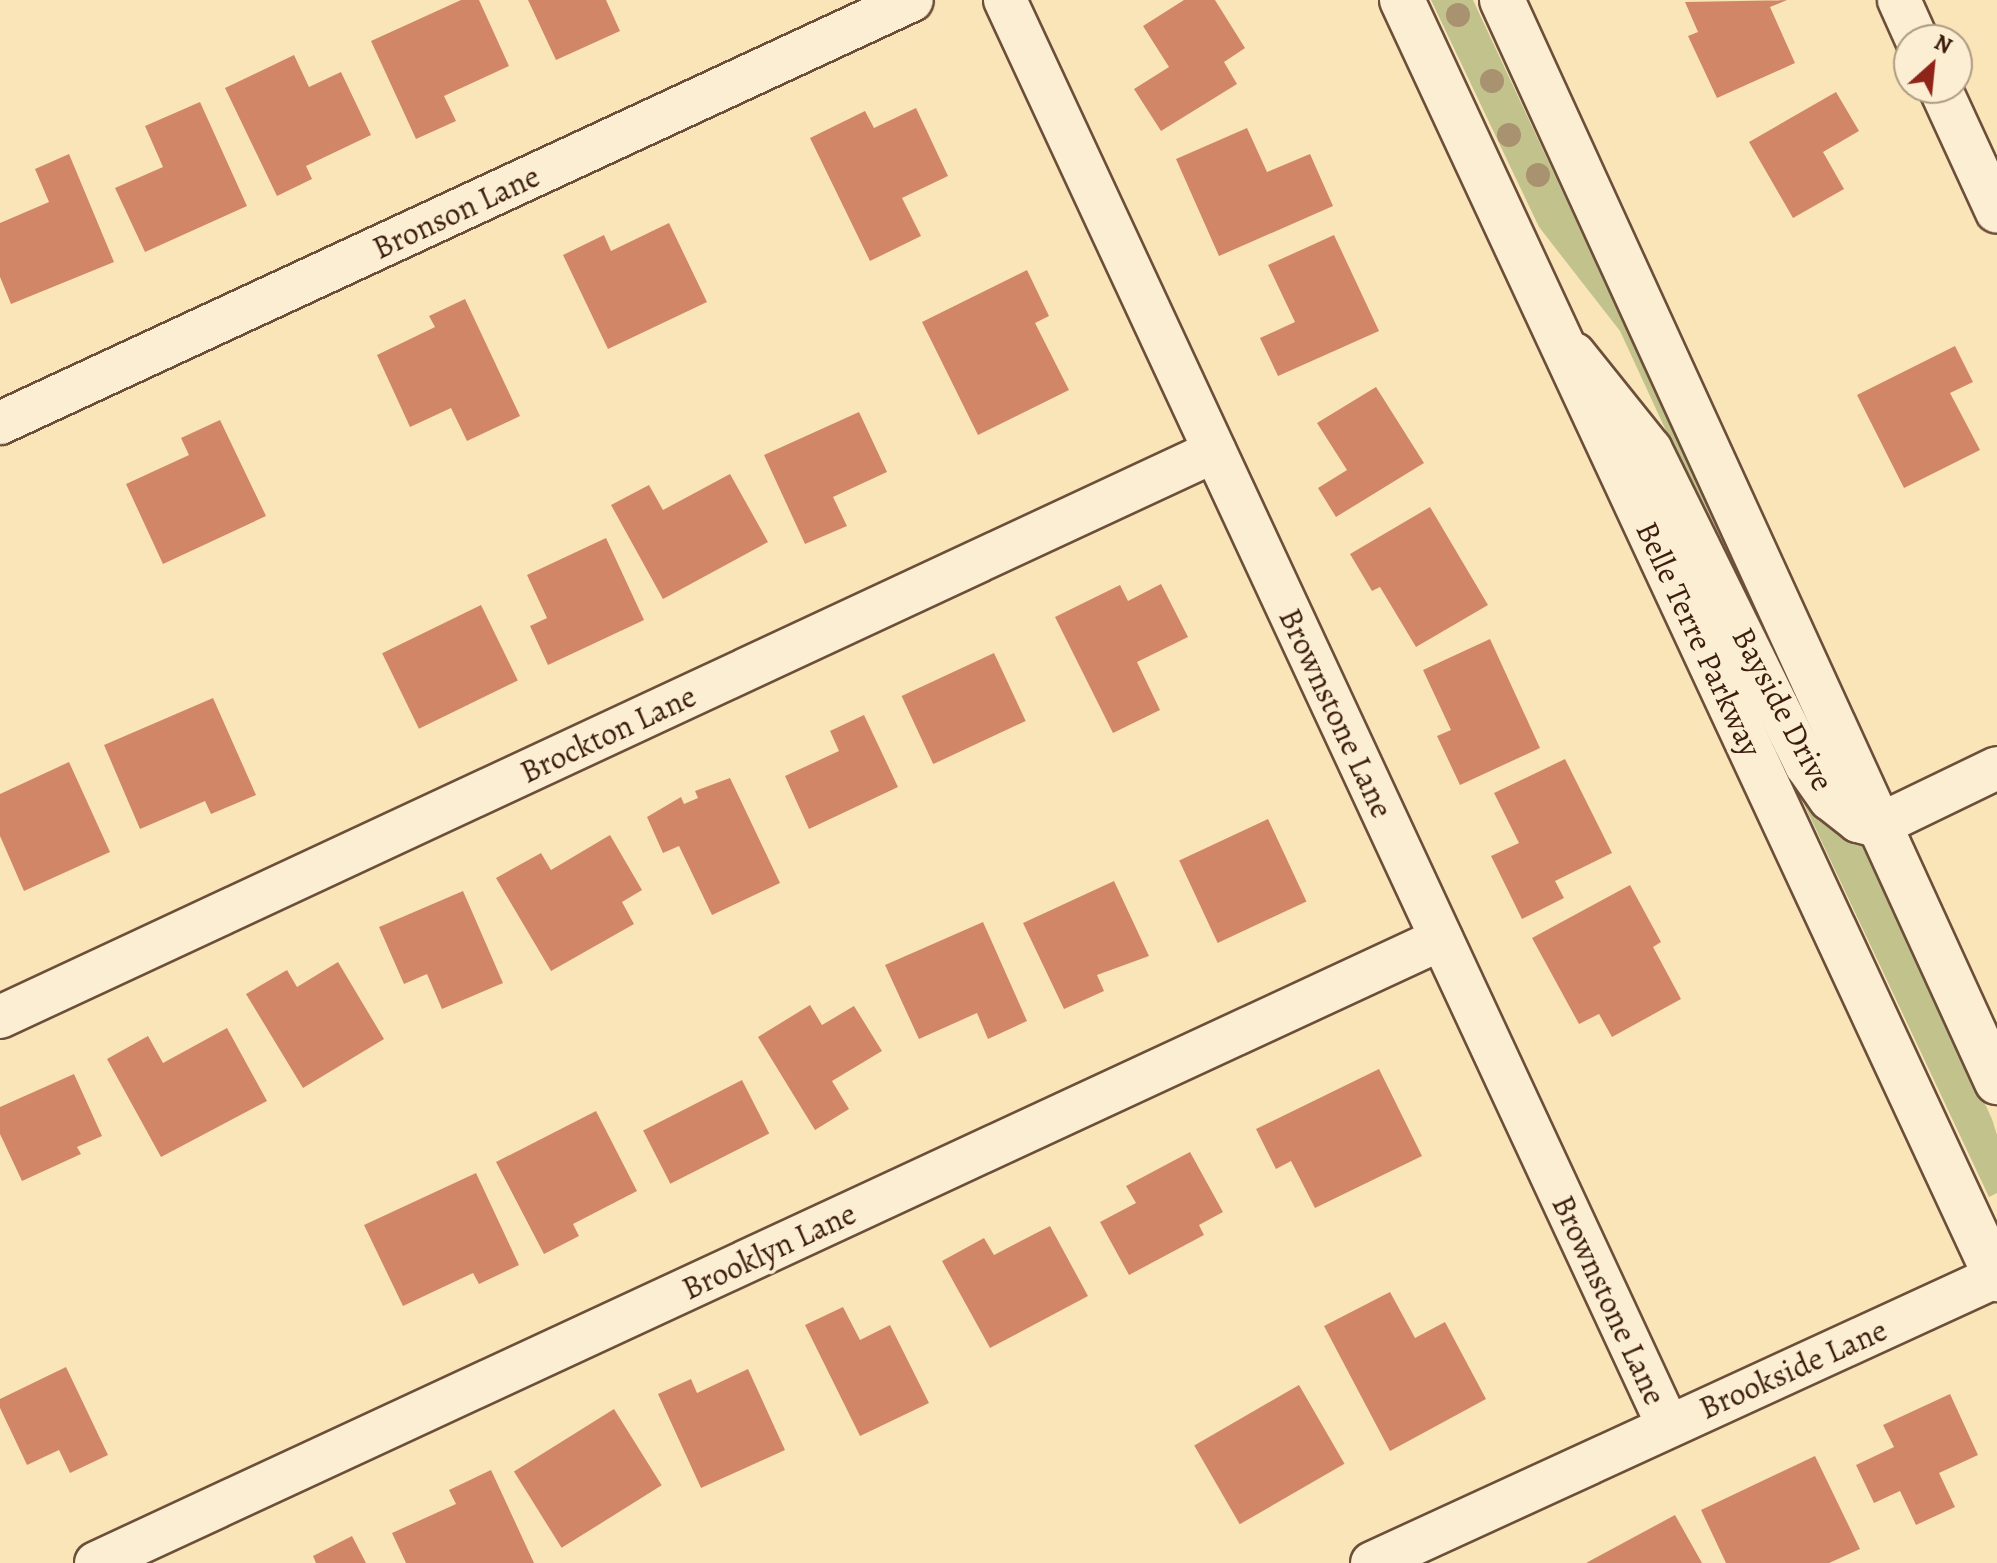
<!DOCTYPE html>
<html>
<head>
<meta charset="utf-8">
<style>
	body { margin:0 }
	#map { position:relative; width:1997px; height:1563px; overflow:hidden; background:#fae5b9; font-family:Alegreya,serif }
	div>[style] { position:absolute }
	[style*='--x'] { left:calc(var(--x)*1px); top:calc(var(--y)*1px); width:calc(var(--w)*1px); rotate:calc(var(--a)*1deg) }
	.green>* { inset:0; background:#c2c38c }
	.building>* { inset:0; background:#d18767; transform-origin:0 0 }
	.roads { filter:drop-shadow(2px 0 #6c4f3a) drop-shadow(-2px 0 #6c4f3a) drop-shadow(0 2px #6c4f3a) drop-shadow(0 -2px #6c4f3a) }
	.minor>* { height:42px; margin:-21px; padding:0 21px; transform-origin:21px; border-radius:21px; background:#fceed2 }
	.secondary>* { height:44px; margin:-22px; padding:0 22px; transform-origin:22px; border-radius:22px; background:#fceed2 }
	.trees>* { width:24px; height:24px; margin:-12px; border-radius:50%; background:#a89270 }
	span { translate:-50% -50%; white-space:nowrap; text-align:center; line-height:1.15; -webkit-text-stroke:7px #fceed2; paint-order:stroke }
	.street-label { font-size:32px; color:#3c1d0f }
	.north { position:absolute; left:1893px; top:24px; width:80px; height:80px; box-sizing:border-box; background:#fceed2; border:2px solid #af9a84; border-radius:50%; rotate:27deg; font-size:22px; font-weight:700; line-height:32px; text-align:center; color:#3c1d0f }
	.north::after { content:''; display:block; margin:auto; width:28px; height:36px; background:#8f2418; clip-path:polygon(50% 0,100% 100%,50% 72%,0 100%) }
</style>
</head>
<body>
<div id="map">
	<div class="green">
		<div style="clip-path:polygon(1431px 0,1473px 0,1819px 741px,1811px 745px,1620px 331px,1539px 227px)"></div>
		<div style="clip-path:polygon(1795px 785px,1861px 833px,1992px 1119px,1997px 1135px,1997px 1193px,1989px 1197px)"></div>
	</div>
	<div class="building">
		<div style="clip-path:polygon(461px 0,479px 0,509px 66px,444px 96px,456px 121px,416px 139px,371px 41px)"></div>
		<div style="clip-path:polygon(528px 0,606px 0,620px 31px,556px 60px)"></div>
		<div style="clip-path:polygon(1184px 0,1215px 0,1245px 48px,1224px 62px,1237px 84px,1161px 131px,1134px 89px,1169px 67px,1143px 26px)"></div>
		<div style="clip-path:polygon(1787px 0,1770px 7px,1795px 63px,1717px 98px,1688px 36px,1698px 32px,1685px 2px)"></div>
		<div style="clip-path:polygon(294px 55px,309px 87px,341px 72px,371px 135px,306px 166px,312px 179px,277px 196px,225px 88px)"></div>
		<div style="clip-path:polygon(1836px 92px,1859px 131px,1823px 152px,1844px 189px,1793px 218px,1749px 142px)"></div>
		<div style="clip-path:polygon(200px 102px,247px 206px,145px 252px,115px 188px,163px 167px,145px 126px)"></div>
		<div style="clip-path:polygon(916px 108px,948px 176px,902px 198px,921px 236px,870px 261px,810px 138px,865px 111px,874px 128px)"></div>
		<div style="clip-path:polygon(1247px 128px,1267px 172px,1310px 154px,1333px 206px,1219px 256px,1176px 159px)"></div>
		<div style="clip-path:polygon(69px 154px,114px 262px,11px 304px,0 277px,0 223px,49px 202px,35px 169px)"></div>
		<div style="clip-path:polygon(669px 223px,707px 302px,608px 349px,563px 255px,604px 235px,611px 251px)"></div>
		<div style="clip-path:polygon(1334px 235px,1379px 331px,1278px 376px,1260px 338px,1295px 322px,1268px 265px)"></div>
		<div style="clip-path:polygon(1027px 270px,1049px 316px,1035px 323px,1069px 390px,978px 435px,922px 322px)"></div>
		<div style="clip-path:polygon(465px 299px,520px 416px,467px 441px,451px 408px,410px 427px,377px 355px,435px 327px,429px 316px)"></div>
		<div style="clip-path:polygon(1955px 346px,1973px 382px,1950px 393px,1980px 450px,1904px 488px,1857px 395px)"></div>
		<div style="clip-path:polygon(1376px 387px,1424px 463px,1336px 517px,1318px 488px,1347px 470px,1317px 423px)"></div>
		<div style="clip-path:polygon(859px 412px,887px 472px,833px 497px,847px 526px,805px 544px,764px 455px)"></div>
		<div style="clip-path:polygon(220px 420px,266px 516px,163px 564px,126px 484px,189px 455px,181px 438px)"></div>
		<div style="clip-path:polygon(730px 474px,768px 542px,663px 599px,611px 505px,649px 485px,663px 510px)"></div>
		<div style="clip-path:polygon(1430px 507px,1488px 605px,1416px 647px,1380px 587px,1372px 591px,1350px 554px)"></div>
		<div style="clip-path:polygon(606px 538px,644px 620px,548px 665px,530px 626px,547px 618px,527px 575px)"></div>
		<div style="clip-path:polygon(1161px 584px,1188px 637px,1137px 662px,1160px 710px,1113px 733px,1055px 617px,1120px 585px,1128px 601px)"></div>
		<div style="left:481px;top:605px;width:84px;height:110px;rotate:64deg"></div>
		<div style="clip-path:polygon(1490px 639px,1540px 748px,1460px 785px,1437px 736px,1451px 730px,1423px 670px)"></div>
		<div style="left:994px;top:653px;width:75px;height:102px;rotate:65deg"></div>
		<div style="clip-path:polygon(213px 698px,256px 795px,211px 814px,205px 801px,140px 829px,104px 745px)"></div>
		<div style="clip-path:polygon(864px 715px,898px 787px,809px 829px,785px 776px,839px 751px,830px 731px)"></div>
		<div style="clip-path:polygon(1565px 759px,1612px 853px,1555px 881px,1564px 898px,1522px 919px,1491px 856px,1519px 843px,1494px 793px)"></div>
		<div style="clip-path:polygon(69px 762px,110px 852px,24px 891px,0 836px,0 794px)"></div>
		<div style="clip-path:polygon(730px 778px,780px 883px,712px 915px,679px 846px,663px 853px,647px 817px,681px 797px,684px 804px,698px 798px,695px 791px)"></div>
		<div style="left:1268px;top:819px;width:91px;height:98px;rotate:65deg"></div>
		<div style="clip-path:polygon(610px 835px,642px 890px,622px 902px,634px 924px,551px 971px,496px 878px,541px 853px,551px 870px)"></div>
		<div style="clip-path:polygon(1114px 881px,1149px 956px,1097px 975px,1104px 991px,1064px 1009px,1023px 923px)"></div>
		<div style="clip-path:polygon(1630px 885px,1661px 942px,1653px 947px,1681px 999px,1612px 1037px,1599px 1014px,1579px 1024px,1532px 938px)"></div>
		<div style="clip-path:polygon(463px 891px,503px 983px,442px 1009px,427px 974px,404px 984px,379px 927px)"></div>
		<div style="clip-path:polygon(983px 922px,1027px 1021px,988px 1039px,977px 1013px,919px 1039px,885px 965px)"></div>
		<div style="clip-path:polygon(338px 962px,384px 1039px,303px 1088px,246px 994px,287px 970px,297px 987px)"></div>
		<div style="clip-path:polygon(810px 1005px,822px 1025px,854px 1006px,882px 1051px,832px 1081px,849px 1109px,815px 1130px,758px 1037px)"></div>
		<div style="clip-path:polygon(227px 1028px,267px 1101px,161px 1157px,107px 1059px,148px 1036px,163px 1063px)"></div>
		<div style="clip-path:polygon(1379px 1069px,1422px 1156px,1315px 1208px,1291px 1161px,1276px 1169px,1256px 1129px)"></div>
		<div style="clip-path:polygon(74px 1074px,102px 1136px,77px 1147px,81px 1154px,22px 1181px,0 1134px,0 1107px)"></div>
		<div style="left:742px;top:1080px;width:60px;height:111px;rotate:63deg"></div>
		<div style="clip-path:polygon(596px 1111px,637px 1191px,573px 1224px,579px 1236px,544px 1254px,496px 1162px)"></div>
		<div style="clip-path:polygon(1190px 1152px,1223px 1212px,1199px 1225px,1204px 1235px,1129px 1275px,1100px 1222px,1136px 1203px,1126px 1186px)"></div>
		<div style="clip-path:polygon(476px 1173px,519px 1265px,479px 1284px,473px 1273px,403px 1306px,364px 1225px)"></div>
		<div style="clip-path:polygon(1050px 1226px,1088px 1296px,990px 1348px,942px 1261px,984px 1238px,994px 1255px)"></div>
		<div style="clip-path:polygon(1390px 1292px,1415px 1338px,1445px 1322px,1486px 1399px,1390px 1451px,1324px 1326px)"></div>
		<div style="clip-path:polygon(843px 1307px,860px 1340px,890px 1325px,929px 1403px,860px 1436px,805px 1325px)"></div>
		<div style="clip-path:polygon(66px 1367px,108px 1455px,70px 1473px,59px 1450px,27px 1465px,0 1408px,0 1399px)"></div>
		<div style="clip-path:polygon(748px 1369px,785px 1450px,701px 1488px,658px 1394px,691px 1379px,697px 1393px)"></div>
		<div style="left:1299px;top:1385px;width:91px;height:121px;rotate:60deg"></div>
		<div style="clip-path:polygon(1950px 1394px,1978px 1455px,1939px 1473px,1955px 1507px,1916px 1525px,1900px 1491px,1874px 1503px,1856px 1465px,1894px 1447px,1883px 1425px)"></div>
		<div style="left:614px;top:1409px;width:90px;height:118px;rotate:58deg"></div>
		<div style="clip-path:polygon(1815px 1456px,1860px 1549px,1829px 1563px,1726px 1563px,1701px 1510px)"></div>
		<div style="clip-path:polygon(491px 1470px,534px 1563px,406px 1563px,392px 1533px,456px 1504px,449px 1490px)"></div>
		<div style="clip-path:polygon(1675px 1515px,1702px 1563px,1586px 1563px)"></div>
		<div style="clip-path:polygon(352px 1536px,366px 1563px,316px 1563px,313px 1556px)"></div>
	</div>
	<div class="roads">
		<div class="minor">
			<div style="--x:1005;--y:0;--w:1573;--a:65.06"></div>
			<div style="--x:1899;--y:0;--w:44;--a:65.8"></div>
			<div style="--x:1940;--y:88;--w:136;--a:65.3"></div>
			<div style="--x:1574;--y:354;--w:123;--a:51.3"></div>
			<div style="--x:1651;--y:450;--w:351;--a:63.8"></div>
			<div style="--x:1806;--y:765;--w:42;--a:54.8"></div>
			<div style="--x:1830;--y:799;--w:36;--a:38"></div>
			<div style="--x:1858;--y:821;--w:20;--a:15"></div>
			<div style="--x:1877;--y:826;--w:133;--a:-25.8"></div>
			<div style="--x:0;--y:423;--w:1005;--a:-24.88"></div>
			<div style="--x:0;--y:1017;--w:1340;--a:-24.98"></div>
			<div style="--x:96;--y:1563;--w:1483;--a:-24.89"></div>
			<div style="--x:1372;--y:1563;--w:688;--a:-24.66"></div>
		</div>
		<div class="secondary">
			<div style="--x:1402;--y:0;--w:1411;--a:65.05"></div>
			<div style="--x:1502;--y:0;--w:1190;--a:65.42"></div>
		</div>
	</div>
	<div class="trees">
		<div style="left:1458px;top:15px"></div>
		<div style="left:1492px;top:81px"></div>
		<div style="left:1509px;top:135px"></div>
		<div style="left:1538px;top:175px"></div>
	</div>
	<div class="street-label">
		<span style="left:456px;top:212px;rotate:-25deg">Bronson Lane</span>
		<span style="left:1699px;top:639px;rotate:65deg">Belle Terre Parkway</span>
		<span style="left:1783px;top:709px;rotate:62deg">Bayside Drive</span>
		<span style="left:1336px;top:713px;rotate:65deg">Brownstone Lane</span>
		<span style="left:608px;top:734px;rotate:-25deg">Brockton Lane</span>
		<span style="left:769px;top:1251px;rotate:-25deg">Brooklyn Lane</span>
		<span style="left:1609px;top:1300px;rotate:65deg">Brownstone Lane</span>
		<span style="left:1793px;top:1369px;rotate:-24deg">Brookside Lane</span>
	</div>
	<div class="north">N</div>
</div>
</body>
</html>
